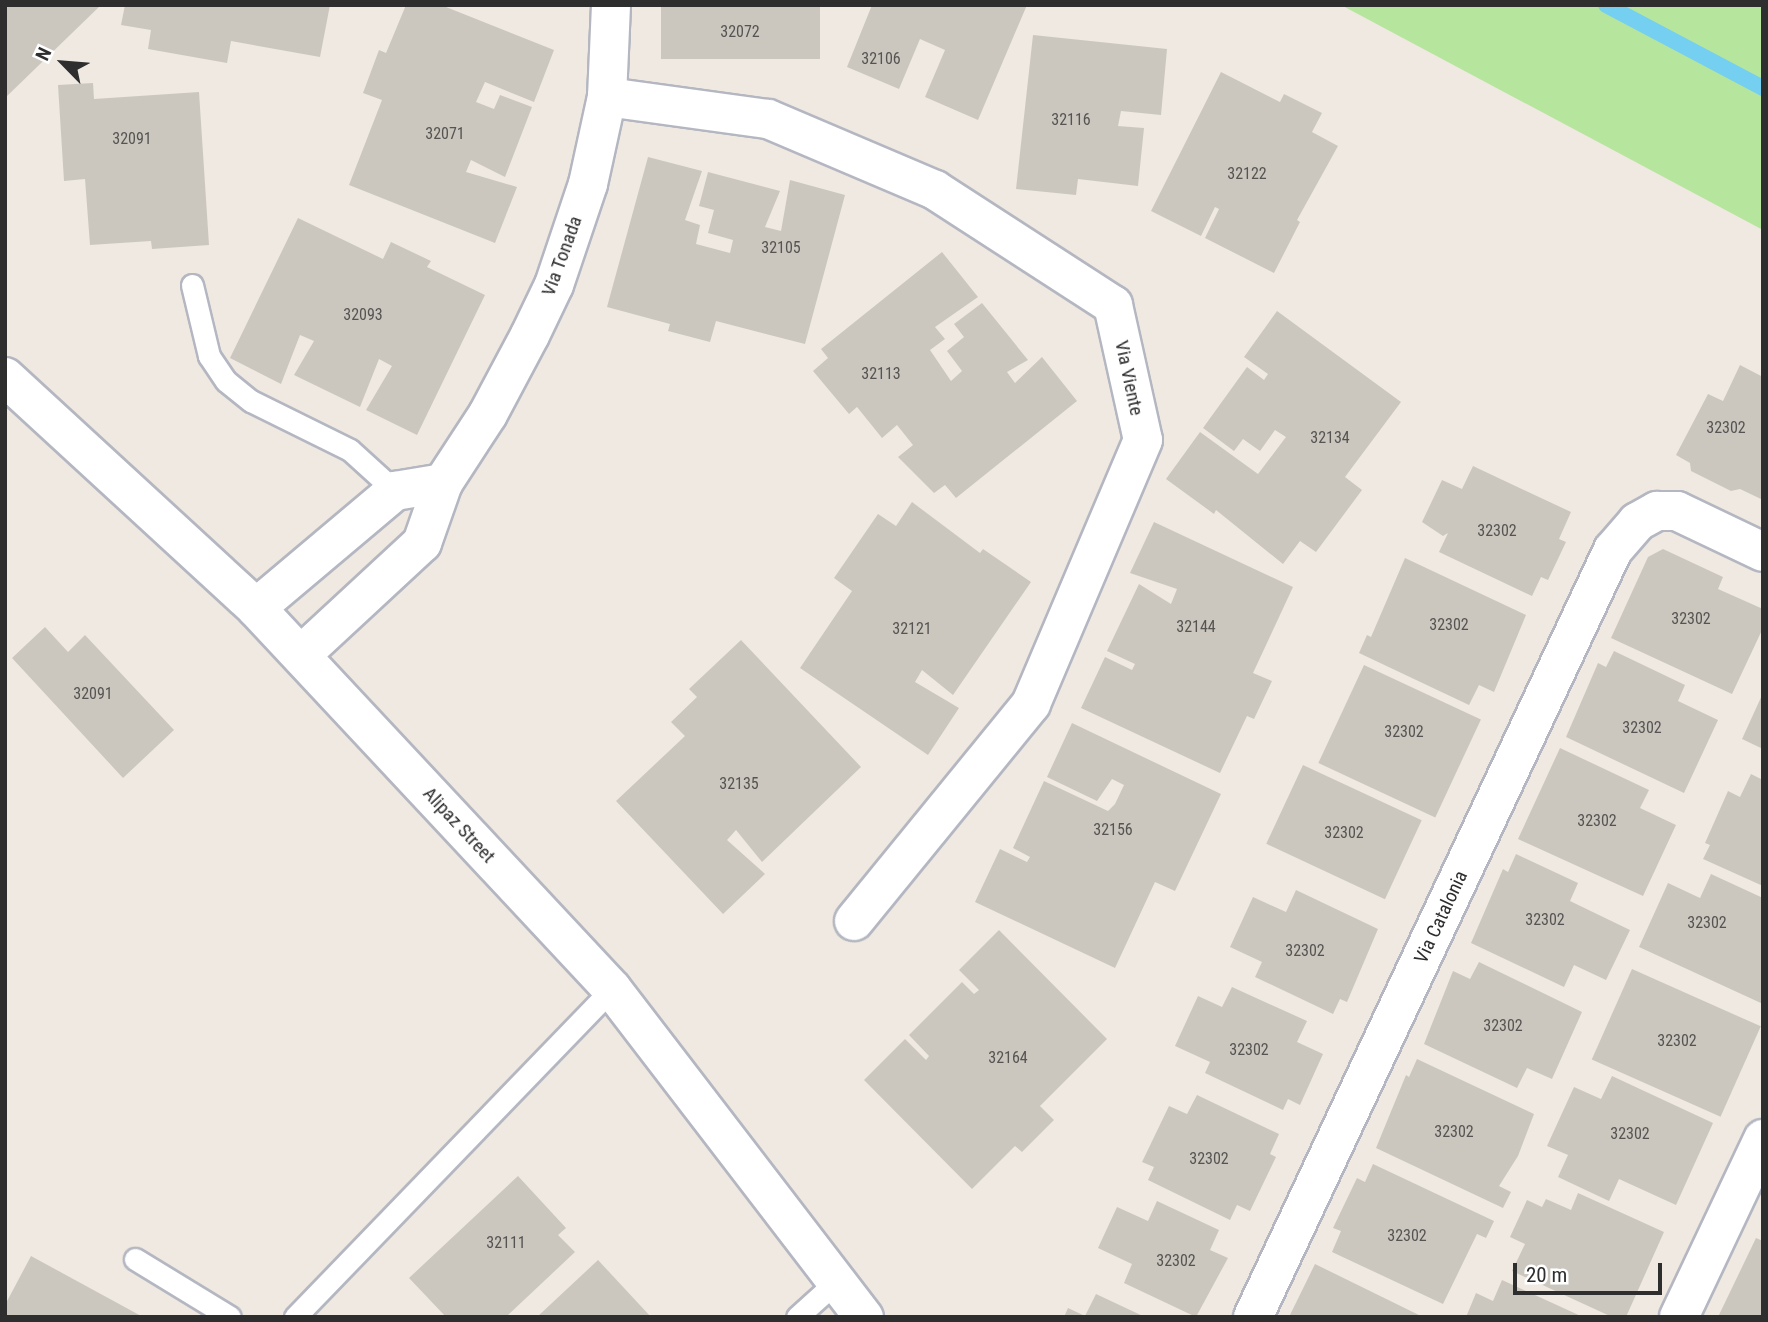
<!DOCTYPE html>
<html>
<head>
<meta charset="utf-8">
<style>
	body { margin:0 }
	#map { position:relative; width:1768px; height:1322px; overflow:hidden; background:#efe9e1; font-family:"Roboto Condensed",sans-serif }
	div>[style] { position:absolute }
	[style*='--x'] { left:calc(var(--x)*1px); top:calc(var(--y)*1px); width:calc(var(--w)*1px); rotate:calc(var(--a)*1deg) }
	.green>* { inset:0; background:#b6e59e }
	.stream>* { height:16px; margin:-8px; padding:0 8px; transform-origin:8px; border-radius:8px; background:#75cff0 }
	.building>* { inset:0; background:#cbc7bf; transform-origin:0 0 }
	.roads { filter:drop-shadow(2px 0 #b4b7c1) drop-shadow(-2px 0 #b4b7c1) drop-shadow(0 2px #b4b7c1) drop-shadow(0 -2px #b4b7c1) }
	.lane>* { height:21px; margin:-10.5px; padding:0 10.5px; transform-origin:10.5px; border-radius:10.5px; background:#fff }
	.street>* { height:38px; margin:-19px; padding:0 19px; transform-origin:19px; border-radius:19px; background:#fff }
	.secondary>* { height:38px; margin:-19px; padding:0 19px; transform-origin:19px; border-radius:19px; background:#fff }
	span { translate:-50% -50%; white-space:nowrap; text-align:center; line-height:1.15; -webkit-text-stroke:6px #fff; paint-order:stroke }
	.number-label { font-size:16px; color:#555452 }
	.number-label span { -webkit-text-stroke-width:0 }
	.street-label { font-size:19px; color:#2e2e2e }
	.frame { position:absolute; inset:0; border:7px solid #2e2e2e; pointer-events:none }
	.north { position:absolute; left:28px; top:28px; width:70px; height:70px; -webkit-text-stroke:5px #fff; paint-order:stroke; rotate:295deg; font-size:19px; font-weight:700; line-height:28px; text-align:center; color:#2e2e2e }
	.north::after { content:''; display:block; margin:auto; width:24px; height:32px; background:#2e2e2e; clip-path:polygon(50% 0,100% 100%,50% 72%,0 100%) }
	.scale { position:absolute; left:1513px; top:1263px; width:149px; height:32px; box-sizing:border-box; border:4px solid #2e2e2e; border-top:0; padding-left:9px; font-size:21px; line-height:24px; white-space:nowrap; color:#2e2e2e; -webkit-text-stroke:5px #fff; paint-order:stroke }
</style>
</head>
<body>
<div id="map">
	<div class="green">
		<div style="clip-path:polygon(1341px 5px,1763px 5px,1763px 230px)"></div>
	</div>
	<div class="stream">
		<div style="--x:1606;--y:5;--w:178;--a:27.9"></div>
	</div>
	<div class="building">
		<div style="clip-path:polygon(5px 5px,101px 5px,5px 98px)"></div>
		<div style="clip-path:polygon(125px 5px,330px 5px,320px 57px,231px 41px,227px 63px,148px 49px,151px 30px,121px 25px)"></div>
		<div style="clip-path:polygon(406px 5px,441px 5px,554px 50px,534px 102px,485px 82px,476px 102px,494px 109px,500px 95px,532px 107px,505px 177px,471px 160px,466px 172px,517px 187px,495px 243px,349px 185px,382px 100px,363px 93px,379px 50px,386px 53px)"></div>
		<div style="left:661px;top:5px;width:159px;height:54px"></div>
		<div style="clip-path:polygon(872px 5px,1027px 5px,978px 120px,925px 97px,945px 50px,920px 39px,899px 89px,847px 67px)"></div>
		<div style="clip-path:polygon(1033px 35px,1167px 49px,1161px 115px,1121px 111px,1118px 126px,1144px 128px,1138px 186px,1078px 179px,1076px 195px,1016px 189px)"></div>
		<div style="clip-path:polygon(1221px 72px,1280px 102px,1284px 94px,1322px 113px,1312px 132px,1338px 146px,1297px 220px,1300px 222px,1274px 273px,1205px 238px,1219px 209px,1215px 207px,1201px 236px,1151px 211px)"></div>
		<div style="clip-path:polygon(93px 83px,94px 99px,199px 92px,209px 245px,152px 249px,151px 241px,90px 245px,85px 179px,64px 181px,58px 85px)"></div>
		<div style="clip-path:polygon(648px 157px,702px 171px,685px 220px,700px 225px,696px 244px,730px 253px,733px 240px,708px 233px,714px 210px,699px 206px,708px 172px,780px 191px,765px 227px,781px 231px,790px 180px,845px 195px,805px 344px,716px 321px,710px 342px,668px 331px,670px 324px,607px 307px)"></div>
		<div style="clip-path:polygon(298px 218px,383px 259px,391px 242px,431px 261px,427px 267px,485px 295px,417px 435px,366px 410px,392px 366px,379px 359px,360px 407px,294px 375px,314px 341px,300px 335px,281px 384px,230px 358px)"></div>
		<div style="clip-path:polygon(942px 252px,978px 297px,935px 327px,945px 339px,930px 350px,951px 381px,962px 371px,947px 351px,964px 337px,954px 324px,982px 303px,1028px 360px,1007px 372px,1015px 383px,1042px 357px,1077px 401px,956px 498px,945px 485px,934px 493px,898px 457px,913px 445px,897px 425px,882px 438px,857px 407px,849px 414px,813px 371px,828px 358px,821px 349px)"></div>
		<div style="clip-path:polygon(1277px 311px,1401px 402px,1345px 477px,1362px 490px,1316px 552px,1300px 541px,1283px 564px,1216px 510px,1214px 514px,1166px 479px,1200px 432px,1258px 474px,1286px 437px,1275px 430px,1260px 451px,1243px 439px,1234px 451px,1203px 428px,1247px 367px,1264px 380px,1268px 374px,1244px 357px)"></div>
		<div style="clip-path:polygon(1740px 365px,1763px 377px,1761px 499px,1740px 489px,1731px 491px,1691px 471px,1690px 463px,1676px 455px,1708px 394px,1723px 401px)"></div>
		<div style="clip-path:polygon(1473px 466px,1571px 512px,1559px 539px,1566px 542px,1548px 580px,1541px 577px,1532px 596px,1439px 552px,1448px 533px,1443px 536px,1422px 522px,1442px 480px,1462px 489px)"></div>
		<div style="clip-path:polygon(912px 502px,980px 553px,983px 549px,1031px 582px,953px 695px,922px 670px,915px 682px,959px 708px,928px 755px,800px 668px,852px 591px,834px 578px,878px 514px,896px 526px)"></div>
		<div style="clip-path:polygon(1154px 522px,1293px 587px,1253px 673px,1272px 681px,1254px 719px,1247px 716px,1220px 773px,1081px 708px,1105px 657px,1132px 670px,1135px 664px,1107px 651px,1139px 584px,1171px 604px,1177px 589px,1130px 573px)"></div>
		<div style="clip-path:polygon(1663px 549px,1723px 577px,1718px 589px,1763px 609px,1763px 628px,1732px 694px,1611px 638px,1648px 557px)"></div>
		<div style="clip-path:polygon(1405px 558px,1526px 615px,1494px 692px,1479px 685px,1469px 705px,1359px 653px,1367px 635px,1371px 637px)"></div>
		<div style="clip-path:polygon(45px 627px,68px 652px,85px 635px,174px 730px,123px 778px,12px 658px)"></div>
		<div style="clip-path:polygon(741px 640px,861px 767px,762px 862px,736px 830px,727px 840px,765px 874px,723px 914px,616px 801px,685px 736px,671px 722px,697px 697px,689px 689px)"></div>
		<div style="clip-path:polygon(1614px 651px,1685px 685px,1678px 701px,1718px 720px,1684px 793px,1566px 737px,1598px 663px,1606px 667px)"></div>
		<div style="left:1364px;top:665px;width:129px;height:108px;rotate:25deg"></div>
		<div style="clip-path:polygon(1763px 693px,1763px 749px,1742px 739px)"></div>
		<div style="clip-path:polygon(1072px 723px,1221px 794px,1175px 891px,1155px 882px,1115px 968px,975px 902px,1000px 849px,1027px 862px,1030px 857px,1013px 848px,1044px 781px,1108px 811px,1115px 804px,1124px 785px,1112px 779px,1097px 801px,1047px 777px)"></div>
		<div style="clip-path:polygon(1560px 748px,1649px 790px,1640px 808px,1676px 825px,1643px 896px,1518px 839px)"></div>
		<div style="left:1303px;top:765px;width:131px;height:87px;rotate:25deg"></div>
		<div style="clip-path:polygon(1751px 774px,1763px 780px,1763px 886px,1703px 859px,1710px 845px,1705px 843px,1728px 791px,1740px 797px)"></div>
		<div style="clip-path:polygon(1516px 854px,1578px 883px,1570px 901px,1630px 930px,1606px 980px,1574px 965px,1564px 987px,1471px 943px,1503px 869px,1508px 872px)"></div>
		<div style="clip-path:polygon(1711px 874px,1763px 898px,1763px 1004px,1639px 947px,1668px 883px,1700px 898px)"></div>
		<div style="clip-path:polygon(1296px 890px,1378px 929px,1347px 1002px,1340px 999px,1333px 1014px,1255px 977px,1262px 962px,1230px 947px,1253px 897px,1286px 912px)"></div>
		<div style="clip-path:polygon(999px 930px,1107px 1039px,1040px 1106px,1054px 1120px,1022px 1152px,1015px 1146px,972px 1189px,864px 1080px,905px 1039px,926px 1060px,929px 1056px,909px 1035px,962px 982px,974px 994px,979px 990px,959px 970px)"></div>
		<div style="clip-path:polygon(1479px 962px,1582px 1012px,1552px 1079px,1527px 1068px,1517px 1088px,1424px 1044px,1453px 971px,1470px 979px)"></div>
		<div style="left:1632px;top:969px;width:141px;height:99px;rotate:24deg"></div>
		<div style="clip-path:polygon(1232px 987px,1307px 1021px,1297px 1042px,1323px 1054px,1300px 1105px,1288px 1099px,1283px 1110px,1205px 1073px,1210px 1062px,1175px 1046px,1198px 996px,1222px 1007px)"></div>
		<div style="clip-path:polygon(1417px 1059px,1534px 1114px,1518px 1156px,1499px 1186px,1511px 1192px,1503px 1208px,1376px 1148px,1406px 1075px,1409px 1077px)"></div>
		<div style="clip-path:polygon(1612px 1076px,1713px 1123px,1676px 1205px,1619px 1179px,1609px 1201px,1558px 1177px,1568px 1155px,1547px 1146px,1574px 1087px,1601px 1099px)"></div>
		<div style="clip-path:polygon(1197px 1095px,1279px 1134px,1270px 1154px,1276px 1157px,1250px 1211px,1237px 1205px,1230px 1220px,1148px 1180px,1154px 1167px,1142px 1162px,1169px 1106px,1187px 1114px)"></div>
		<div style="clip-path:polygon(1373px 1164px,1494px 1221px,1486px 1238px,1477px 1234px,1443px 1304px,1332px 1252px,1341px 1231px,1333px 1228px,1357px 1178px,1365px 1182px)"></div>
		<div style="clip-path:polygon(518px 1176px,566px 1228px,558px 1235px,575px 1252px,506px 1317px,446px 1317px,409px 1278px)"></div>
		<div style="clip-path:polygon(1578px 1193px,1664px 1232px,1626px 1317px,1612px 1317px,1512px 1271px,1525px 1244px,1510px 1237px,1527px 1200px,1542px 1207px,1546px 1199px,1571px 1210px)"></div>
		<div style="clip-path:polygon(1157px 1201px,1219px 1230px,1210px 1250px,1228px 1258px,1196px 1317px,1124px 1283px,1132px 1264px,1098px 1248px,1117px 1207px,1148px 1221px)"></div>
		<div style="clip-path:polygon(1756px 1238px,1763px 1241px,1763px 1317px,1718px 1317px)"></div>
		<div style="clip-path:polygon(31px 1256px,143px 1317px,5px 1317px,5px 1305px)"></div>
		<div style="clip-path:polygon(598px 1260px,651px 1317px,537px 1317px)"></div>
		<div style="clip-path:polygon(1315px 1264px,1423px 1317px,1289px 1317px)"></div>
		<div style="clip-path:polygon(1502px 1280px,1583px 1317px,1466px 1317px,1476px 1293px,1493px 1301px)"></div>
		<div style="clip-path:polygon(1096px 1294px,1145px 1317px,1064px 1317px,1068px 1308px,1085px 1316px)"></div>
	</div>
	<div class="roads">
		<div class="lane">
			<div style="--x:192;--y:285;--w:73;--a:76.5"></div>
			<div style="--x:209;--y:356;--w:30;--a:56"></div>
			<div style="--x:226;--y:381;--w:32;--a:39"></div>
			<div style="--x:251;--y:401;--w:110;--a:26.3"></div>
			<div style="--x:350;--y:450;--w:61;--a:42.3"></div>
			<div style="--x:135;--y:1259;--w:111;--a:31.4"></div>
			<div style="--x:295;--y:1317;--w:456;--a:-46"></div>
			<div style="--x:797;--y:1317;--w:54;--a:-42"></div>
		</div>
		<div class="street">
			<div style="--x:607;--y:97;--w:162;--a:7.8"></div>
			<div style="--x:768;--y:119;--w:181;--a:23"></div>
			<div style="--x:935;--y:190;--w:212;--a:32.9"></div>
			<div style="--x:1113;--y:305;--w:138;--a:77.5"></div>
			<div style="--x:1143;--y:440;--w:287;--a:113"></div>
			<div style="--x:1031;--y:704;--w:280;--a:129.2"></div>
			<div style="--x:256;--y:608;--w:182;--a:-40.1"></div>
			<div style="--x:395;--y:491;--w:49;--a:-9.5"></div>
			<div style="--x:301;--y:655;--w:165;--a:-42.8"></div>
			<div style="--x:422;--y:543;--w:64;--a:-70.7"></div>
			<div style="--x:443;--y:483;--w:82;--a:-56.9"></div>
			<div style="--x:488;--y:414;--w:89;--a:-62"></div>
			<div style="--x:530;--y:335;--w:55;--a:-64.4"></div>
			<div style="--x:554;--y:285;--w:107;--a:-71.4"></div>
			<div style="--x:588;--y:184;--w:89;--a:-77.7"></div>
			<div style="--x:607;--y:97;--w:92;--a:-87.5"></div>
			<div style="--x:1253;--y:1317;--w:847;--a:-64.86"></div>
			<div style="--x:1613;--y:550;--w:37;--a:-49"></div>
			<div style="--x:1637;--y:522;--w:23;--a:-29"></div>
			<div style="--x:1657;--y:511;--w:20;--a:0"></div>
			<div style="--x:1677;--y:511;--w:95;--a:25.5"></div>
			<div style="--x:1679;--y:1317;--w:197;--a:-64.7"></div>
		</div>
		<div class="secondary">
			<div style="--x:5;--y:377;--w:341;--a:42.6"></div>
			<div style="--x:256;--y:608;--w:521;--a:46.94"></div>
			<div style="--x:612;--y:989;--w:414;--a:52.5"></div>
		</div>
	</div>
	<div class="number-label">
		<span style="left:740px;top:32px">32072</span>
		<span style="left:881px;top:59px">32106</span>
		<span style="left:1071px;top:120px">32116</span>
		<span style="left:445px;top:134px">32071</span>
		<span style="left:132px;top:139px">32091</span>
		<span style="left:1247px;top:174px">32122</span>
		<span style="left:781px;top:248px">32105</span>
		<span style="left:363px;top:315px">32093</span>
		<span style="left:881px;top:374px">32113</span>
		<span style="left:1726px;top:428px">32302</span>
		<span style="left:1330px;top:438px">32134</span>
		<span style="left:1497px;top:531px">32302</span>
		<span style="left:1691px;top:619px">32302</span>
		<span style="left:1449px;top:625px">32302</span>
		<span style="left:1196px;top:627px">32144</span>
		<span style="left:912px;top:629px">32121</span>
		<span style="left:93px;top:694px">32091</span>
		<span style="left:1642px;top:728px">32302</span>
		<span style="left:1404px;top:732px">32302</span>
		<span style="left:739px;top:784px">32135</span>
		<span style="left:1597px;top:821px">32302</span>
		<span style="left:1113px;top:830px">32156</span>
		<span style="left:1344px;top:833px">32302</span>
		<span style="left:1545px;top:920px">32302</span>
		<span style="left:1707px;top:923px">32302</span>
		<span style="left:1305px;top:951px">32302</span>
		<span style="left:1503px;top:1026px">32302</span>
		<span style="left:1677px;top:1041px">32302</span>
		<span style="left:1249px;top:1050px">32302</span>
		<span style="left:1008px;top:1058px">32164</span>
		<span style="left:1454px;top:1132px">32302</span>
		<span style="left:1630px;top:1134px">32302</span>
		<span style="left:1209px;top:1159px">32302</span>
		<span style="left:1407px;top:1236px">32302</span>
		<span style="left:506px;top:1243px">32111</span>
		<span style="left:1176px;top:1261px">32302</span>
	</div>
	<div class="street-label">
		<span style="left:562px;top:256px;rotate:-70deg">Via Tonada</span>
		<span style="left:1129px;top:378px;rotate:78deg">Via Viente</span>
		<span style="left:459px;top:825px;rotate:47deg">Alipaz Street</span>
		<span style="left:1441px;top:917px;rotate:-65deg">Via Catalonia</span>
	</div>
	<div class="frame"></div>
	<div class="north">N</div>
	<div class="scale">20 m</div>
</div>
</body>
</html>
